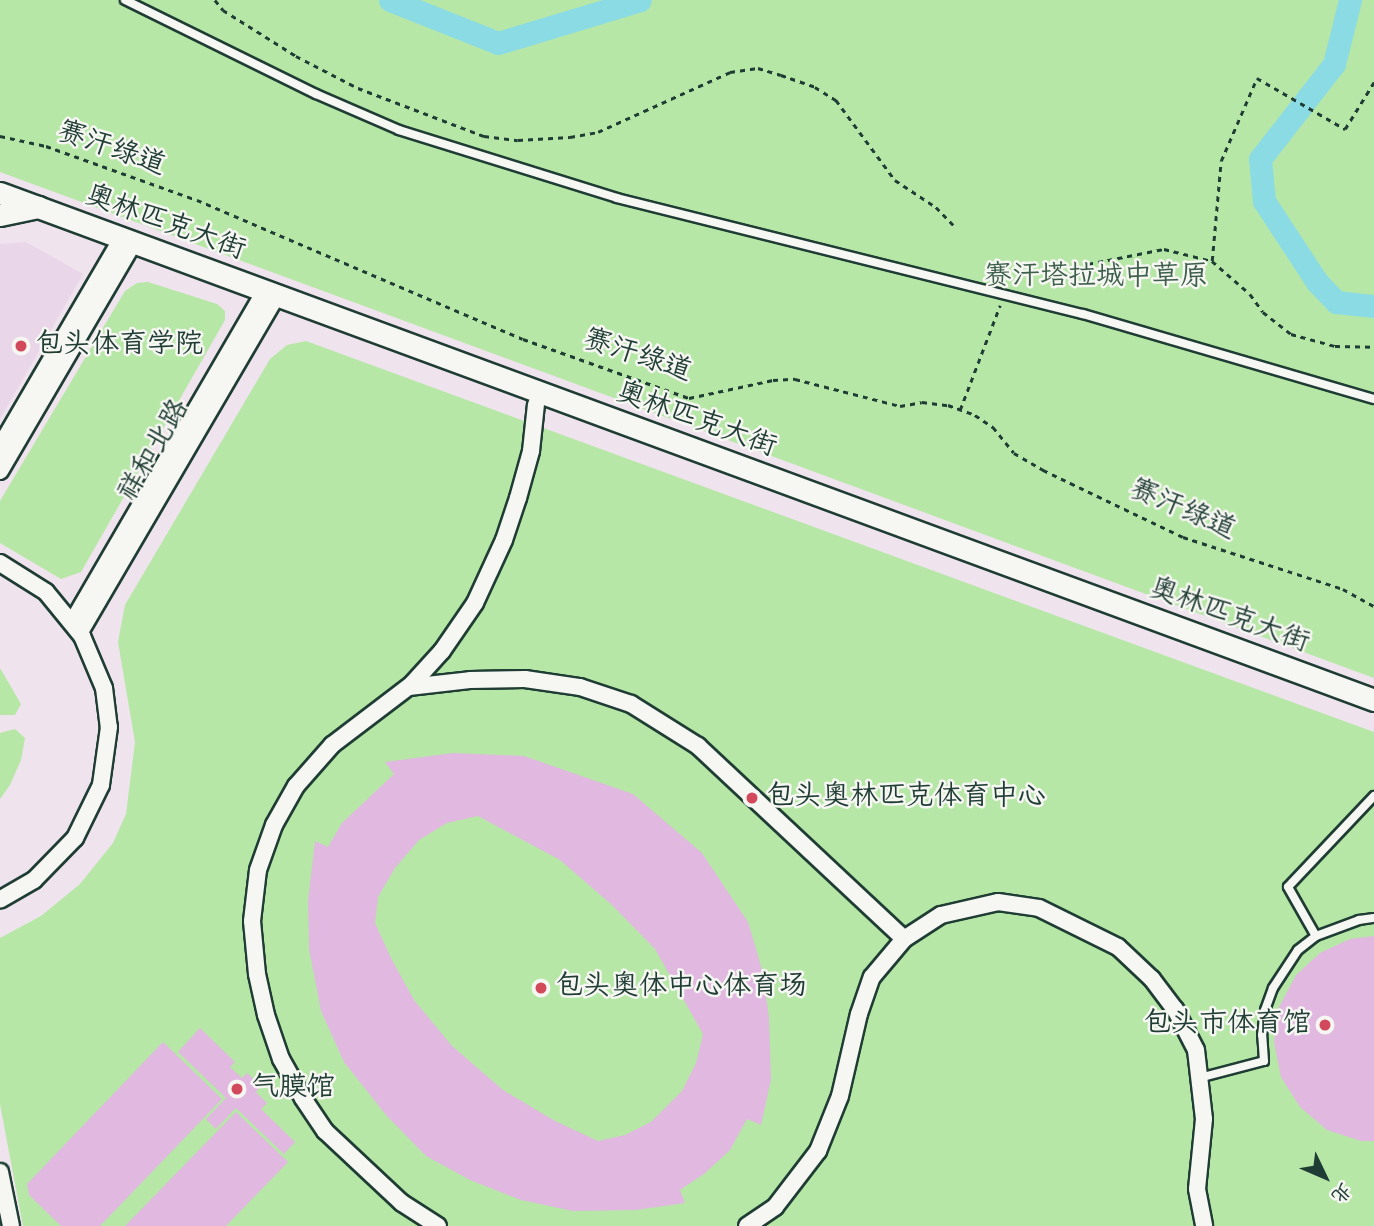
<!DOCTYPE html>
<html>
<head>
<meta charset="utf-8">
<style>
	body { margin:0 }
	#map { position:relative; width:1374px; height:1226px; overflow:hidden; background:#efe3ed; font-family:"Indie Flower","LXGW WenKai TC",sans-serif }
	div>[style] { position:absolute }
	[style*='--x'] { left:calc(var(--x)*1px); top:calc(var(--y)*1px); width:calc(var(--w)*1px); rotate:calc(var(--a)*1deg) }
	.built>* { inset:0; background:#ead6e9 }
	.green>* { inset:0; background:#b6e7a6 }
	.river>* { height:23px; margin:-11.5px; padding:0 11.5px; transform-origin:11.5px; border-radius:11.5px; background:#8bdbe5 }
	.building>* { inset:0; background:#e0b8e0 }
	.path>* { height:2.5px; margin-top:-1.25px; transform-origin:0; background:repeating-linear-gradient(90deg,#1f3d34 0 5px,transparent 0 10px) }
	.roads { filter:drop-shadow(2px 0 #1f3d34) drop-shadow(-2px 0 #1f3d34) drop-shadow(0 2px #1f3d34) drop-shadow(0 -2px #1f3d34) }
	.service>* { height:8px; margin:-4px; padding:0 4px; transform-origin:4px; border-radius:4px; background:#f6f6f2 }
	.minor>* { height:16px; margin:-8px; padding:0 8px; transform-origin:8px; border-radius:8px; background:#f6f6f2 }
	.secondary>* { height:21px; margin:-10.5px; padding:0 10.5px; transform-origin:10.5px; border-radius:10.5px; background:#f6f6f2 }
	.dots>* { width:19px; height:19px; translate:-50% -50%; box-sizing:border-box; border:4px solid #f6f6f2; border-radius:50% }
	span { translate:-50% -50%; white-space:nowrap; text-align:center; line-height:1.15; -webkit-text-stroke:5px #f6f6f2; paint-order:stroke }
	.street-label { font-size:28px; color:#1f3d34 }
	.park-label { font-size:28px; color:#3d5f4b }
	.poi-label { font-size:28px; color:#1f3d34 }
	.left { translate:0 -50%; text-align:left }
	.right { translate:-100% -50%; text-align:right }
	.north { position:absolute; left:1290px; top:1142px; width:70px; height:70px; -webkit-text-stroke:5px #f6f6f2; paint-order:stroke; rotate:134deg; font-size:19px; font-weight:700; line-height:28px; text-align:center; color:#1f3d34 }
	.north::after { content:''; display:block; margin:auto; width:24px; height:32px; background:#1f3d34; clip-path:polygon(50% 0,100% 100%,50% 72%,0 100%) }
</style>
</head>
<body>
<div id="map">
	<div class="built">
		<div style="clip-path:polygon(26px 242px,83px 274px,0 419px,0 244px)"></div>
	</div>
	<div class="green">
		<div style="clip-path:polygon(0 0,1374px 0,1374px 678px,0 172px)"></div>
		<div style="clip-path:polygon(148px 282px,217px 304px,225px 311px,225px 320px,81px 572px,61px 579px,0 543px,0 501px,125px 291px,137px 283px)"></div>
		<div style="clip-path:polygon(306px 341px,1374px 732px,1374px 1226px,23px 1226px,0 1104px,0 938px,41px 916px,80px 884px,113px 843px,126px 814px,135px 742px,118px 642px,125px 605px,270px 359px,287px 345px)"></div>
		<div style="clip-path:polygon(0 668px,21px 704px,15px 715px,0 715px)"></div>
		<div style="clip-path:polygon(15px 729px,25px 738px,21px 760px,10px 785px,0 799px,0 733px)"></div>
	</div>
	<div class="river">
		<div style="--x:390;--y:0;--w:116;--a:21.7"></div>
		<div style="--x:498;--y:43;--w:148;--a:-16.8"></div>
		<div style="--x:1350;--y:0;--w:66;--a:104"></div>
		<div style="--x:1334;--y:64;--w:120;--a:127.9"></div>
		<div style="--x:1260;--y:159;--w:42;--a:84.6"></div>
		<div style="--x:1264;--y:201;--w:97;--a:56.8"></div>
		<div style="--x:1317;--y:282;--w:28;--a:46"></div>
		<div style="--x:1336;--y:302;--w:38;--a:6"></div>
	</div>
	<div class="building">
		<div style="clip-path:polygon(evenodd,453px 753px,524px 756px,633px 794px,702px 853px,748px 922px,761px 966px,769px 1016px,771px 1080px,761px 1125px,747px 1119px,730px 1150px,704px 1174px,680px 1190px,685px 1203px,636px 1210px,573px 1211px,521px 1200px,470px 1180px,426px 1156px,386px 1115px,344px 1062px,321px 1011px,309px 949px,308px 901px,315px 841px,328px 847px,342px 823px,394px 774px,385px 762px,453px 753px,478px 816px,560px 860px,612px 905px,655px 949px,703px 1034px,696px 1063px,682px 1091px,651px 1122px,625px 1135px,598px 1141px,555px 1121px,503px 1090px,452px 1046px,414px 1000px,391px 958px,375px 923px,378px 897px,395px 868px,419px 840px,447px 823px,478px 816px)"></div>
		<div style="clip-path:polygon(1374px 936px,1374px 1141px,1361px 1141px,1327px 1130px,1300px 1107px,1281px 1077px,1274px 1042px,1279px 1007px,1296px 975px,1320px 953px,1350px 939px)"></div>
		<div style="clip-path:polygon(200px 1028px,235px 1062px,230px 1067px,242px 1078px,247px 1073px,261px 1086px,256px 1092px,267px 1103px,261px 1109px,295px 1142px,284px 1154px,236px 1108px,216px 1129px,206px 1119px,226px 1098px,178px 1052px)"></div>
		<div style="clip-path:polygon(163px 1042px,222px 1099px,100px 1226px,61px 1226px,29px 1195px,27px 1184px)"></div>
		<div style="clip-path:polygon(236px 1112px,288px 1162px,226px 1226px,125px 1226px)"></div>
	</div>
	<div class="path">
		<div style="--x:215;--y:0;--w:13;--a:51"></div>
		<div style="--x:223;--y:10;--w:86;--a:32.2"></div>
		<div style="--x:296;--y:56;--w:70;--a:27.3"></div>
		<div style="--x:358;--y:88;--w:135;--a:20.9"></div>
		<div style="--x:484;--y:136;--w:34;--a:7"></div>
		<div style="--x:518;--y:140;--w:52;--a:-3.3"></div>
		<div style="--x:570;--y:137;--w:28;--a:-10"></div>
		<div style="--x:598;--y:132;--w:145;--a:-24.4"></div>
		<div style="--x:730;--y:72;--w:28;--a:-8"></div>
		<div style="--x:758;--y:68;--w:24;--a:17"></div>
		<div style="--x:781;--y:75;--w:36;--a:19"></div>
		<div style="--x:815;--y:87;--w:25;--a:32"></div>
		<div style="--x:836;--y:100;--w:99;--a:53.6"></div>
		<div style="--x:895;--y:180;--w:49;--a:33.4"></div>
		<div style="--x:936;--y:207;--w:28;--a:46"></div>
		<div style="--x:0;--y:136;--w:47;--a:12.3"></div>
		<div style="--x:46;--y:146;--w:160;--a:19.7"></div>
		<div style="--x:197;--y:200;--w:354;--a:23.1"></div>
		<div style="--x:523;--y:339;--w:176;--a:19.6"></div>
		<div style="--x:689;--y:398;--w:86;--a:-12.1"></div>
		<div style="--x:773;--y:380;--w:22;--a:-3"></div>
		<div style="--x:795;--y:379;--w:108;--a:14.4"></div>
		<div style="--x:900;--y:406;--w:22;--a:-10"></div>
		<div style="--x:922;--y:402;--w:26;--a:7"></div>
		<div style="--x:948;--y:405;--w:29;--a:20"></div>
		<div style="--x:975;--y:415;--w:22;--a:34"></div>
		<div style="--x:993;--y:427;--w:33;--a:51"></div>
		<div style="--x:1014;--y:453;--w:34;--a:30"></div>
		<div style="--x:1043;--y:470;--w:155;--a:25.6"></div>
		<div style="--x:1183;--y:537;--w:168;--a:18"></div>
		<div style="--x:1343;--y:589;--w:35;--a:29"></div>
		<div style="--x:1212;--y:261;--w:50;--a:41"></div>
		<div style="--x:1250;--y:294;--w:22;--a:54"></div>
		<div style="--x:1263;--y:312;--w:36;--a:38"></div>
		<div style="--x:1291;--y:334;--w:46;--a:15.3"></div>
		<div style="--x:1335;--y:346;--w:39;--a:1"></div>
		<div style="--x:1088;--y:264;--w:77;--a:-11.2"></div>
		<div style="--x:1164;--y:249;--w:49;--a:14"></div>
		<div style="--x:1212;--y:261;--w:100;--a:-84.9"></div>
		<div style="--x:1221;--y:161;--w:90;--a:-66.6"></div>
		<div style="--x:1257;--y:78;--w:102;--a:30.1"></div>
		<div style="--x:1345;--y:129;--w:55;--a:-58.3"></div>
		<div style="--x:960;--y:410;--w:112;--a:-69.1"></div>
	</div>
	<div class="roads">
		<div class="service">
			<div style="--x:125;--y:0;--w:213;--a:26.2"></div>
			<div style="--x:316;--y:94;--w:90;--a:23.4"></div>
			<div style="--x:399;--y:130;--w:228;--a:17.3"></div>
			<div style="--x:617;--y:198;--w:480;--a:14"></div>
			<div style="--x:1083;--y:314;--w:303;--a:16.3"></div>
			<div style="--x:1374;--y:796;--w:125;--a:133.4"></div>
			<div style="--x:1288;--y:887;--w:56;--a:60.3"></div>
			<div style="--x:1316;--y:936;--w:46;--a:-20.4"></div>
			<div style="--x:1359;--y:920;--w:15;--a:-8"></div>
			<div style="--x:1199;--y:1078;--w:67;--a:-14.7"></div>
			<div style="--x:1264;--y:1061;--w:26;--a:-94"></div>
			<div style="--x:1262;--y:1035;--w:25;--a:-83"></div>
			<div style="--x:1265;--y:1010;--w:23;--a:-70"></div>
			<div style="--x:1273;--y:988;--w:45;--a:-56.7"></div>
			<div style="--x:1298;--y:950;--w:23;--a:-38"></div>
		</div>
		<div class="minor">
			<div style="--x:0;--y:447;--w:242;--a:-59.7"></div>
			<div style="--x:0;--y:471;--w:265;--a:-59.7"></div>
			<div style="--x:0;--y:563;--w:54;--a:32.2"></div>
			<div style="--x:46;--y:592;--w:57;--a:50.7"></div>
			<div style="--x:82;--y:636;--w:56;--a:67.1"></div>
			<div style="--x:104;--y:688;--w:39;--a:83"></div>
			<div style="--x:109;--y:727;--w:59;--a:97.9"></div>
			<div style="--x:101;--y:785;--w:59;--a:116.1"></div>
			<div style="--x:75;--y:838;--w:59;--a:134.3"></div>
			<div style="--x:34;--y:880;--w:39;--a:150"></div>
			<div style="--x:73;--y:621;--w:382;--a:-59.8"></div>
			<div style="--x:80;--y:632;--w:389;--a:-59.7"></div>
			<div style="--x:409;--y:687;--w:61;--a:-6.5"></div>
			<div style="--x:470;--y:680;--w:55;--a:-1"></div>
			<div style="--x:525;--y:679;--w:56;--a:8.3"></div>
			<div style="--x:580;--y:687;--w:54;--a:18.4"></div>
			<div style="--x:631;--y:704;--w:79;--a:32.1"></div>
			<div style="--x:698;--y:746;--w:282;--a:43.1"></div>
			<div style="--x:0;--y:1172;--w:55;--a:78.5"></div>
			<div style="--x:438;--y:1226;--w:43;--a:-147.4"></div>
			<div style="--x:402;--y:1203;--w:105;--a:-136.9"></div>
			<div style="--x:325;--y:1131;--w:40;--a:-124"></div>
			<div style="--x:303;--y:1098;--w:45;--a:-119.4"></div>
			<div style="--x:281;--y:1059;--w:46;--a:-108.8"></div>
			<div style="--x:266;--y:1015;--w:42;--a:-102.4"></div>
			<div style="--x:257;--y:974;--w:53;--a:-95.4"></div>
			<div style="--x:252;--y:921;--w:51;--a:-83.3"></div>
			<div style="--x:258;--y:870;--w:48;--a:-70.4"></div>
			<div style="--x:274;--y:825;--w:45;--a:-60.6"></div>
			<div style="--x:296;--y:786;--w:55;--a:-48.7"></div>
			<div style="--x:332;--y:745;--w:101;--a:-37.3"></div>
			<div style="--x:412;--y:684;--w:45;--a:-47.7"></div>
			<div style="--x:442;--y:651;--w:58;--a:-55.5"></div>
			<div style="--x:475;--y:603;--w:69;--a:-65.3"></div>
			<div style="--x:504;--y:540;--w:44;--a:-71.6"></div>
			<div style="--x:518;--y:498;--w:49;--a:-74.5"></div>
			<div style="--x:531;--y:451;--w:47;--a:-83.9"></div>
			<div style="--x:747;--y:1226;--w:34;--a:-34"></div>
			<div style="--x:775;--y:1207;--w:71;--a:-52.5"></div>
			<div style="--x:818;--y:1151;--w:59;--a:-68.2"></div>
			<div style="--x:840;--y:1096;--w:84;--a:-77"></div>
			<div style="--x:859;--y:1014;--w:39;--a:-71"></div>
			<div style="--x:872;--y:977;--w:50;--a:-49.9"></div>
			<div style="--x:904;--y:939;--w:44;--a:-33"></div>
			<div style="--x:941;--y:915;--w:58;--a:-12.8"></div>
			<div style="--x:998;--y:902;--w:41;--a:8.3"></div>
			<div style="--x:1039;--y:908;--w:88;--a:26.3"></div>
			<div style="--x:1118;--y:947;--w:47;--a:43.3"></div>
			<div style="--x:1152;--y:979;--w:38;--a:53"></div>
			<div style="--x:1175;--y:1009;--w:46;--a:62.9"></div>
			<div style="--x:1196;--y:1050;--w:69;--a:83.4"></div>
			<div style="--x:1204;--y:1119;--w:70;--a:95.7"></div>
			<div style="--x:1197;--y:1189;--w:38;--a:79"></div>
		</div>
		<div class="secondary">
			<div style="--x:0;--y:193;--w:1465;--a:20.25"></div>
			<div style="--x:0;--y:215;--w:39;--a:-12"></div>
		</div>
	</div>
	<div class="dots">
		<div style="left:21px;top:346px;background:#d1495b"></div>
		<div style="left:752px;top:798px;background:#d1495b"></div>
		<div style="left:541px;top:988px;background:#d1495b"></div>
		<div style="left:1325px;top:1025px;background:#d1495b"></div>
		<div style="left:237px;top:1089px;background:#d1495b"></div>
	</div>
	<div class="street-label">
		<span style="left:111px;top:150px;rotate:19deg">赛汗绿道</span>
		<span style="left:165px;top:224px;rotate:20deg">奥林匹克大街</span>
		<span style="left:637px;top:357px;rotate:18deg">赛汗绿道</span>
		<span style="left:696px;top:421px;rotate:20deg">奥林匹克大街</span>
		<span style="left:155px;top:451px;rotate:-60deg">祥和北路</span>
		<span style="left:1182px;top:511px;rotate:23deg">赛汗绿道</span>
		<span style="left:1229px;top:617px;rotate:20deg">奥林匹克大街</span>
	</div>
	<div class="park-label">
		<span style="left:1096px;top:278px">赛汗塔拉城中草原</span>
	</div>
	<div class="poi-label">
		<span class="left" style="left:35px;top:346px">包头体育学院</span>
		<span class="left" style="left:766px;top:798px">包头奥林匹克体育中心</span>
		<span class="left" style="left:555px;top:988px">包头奥体中心体育场</span>
		<span class="right" style="left:1311px;top:1025px">包头市体育馆</span>
		<span class="left" style="left:251px;top:1089px">气膜馆</span>
	</div>
	<div class="north">北</div>
</div>
</body>
</html>
